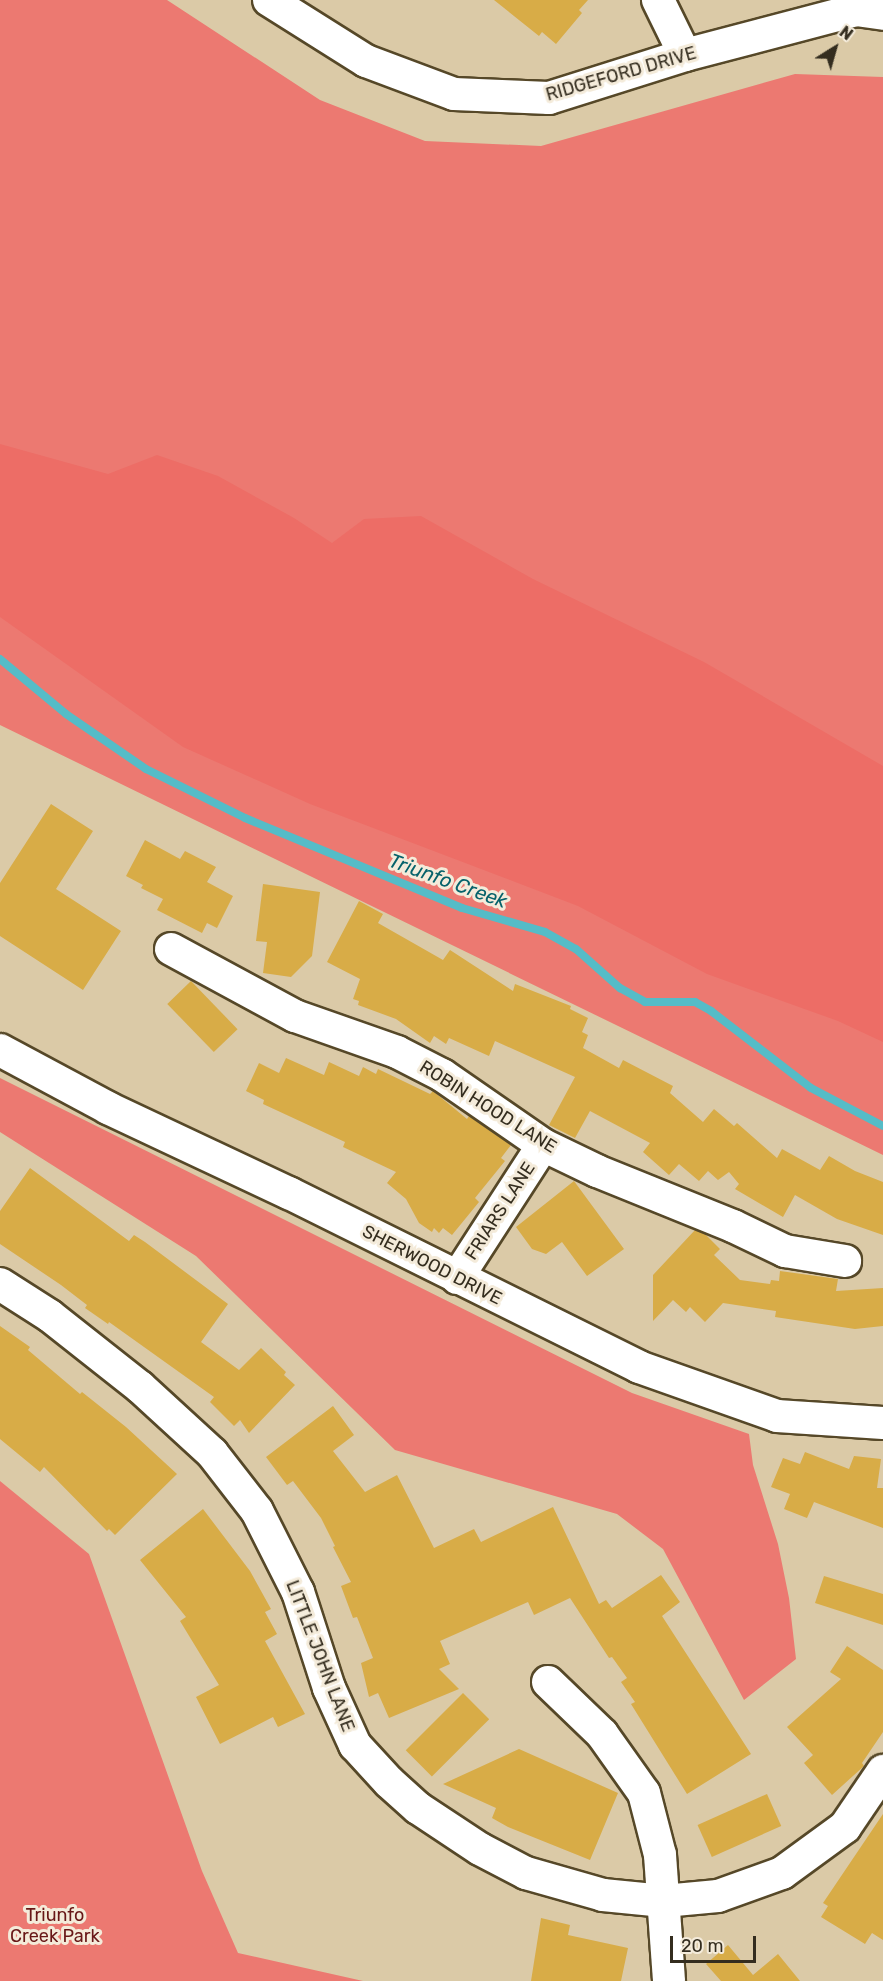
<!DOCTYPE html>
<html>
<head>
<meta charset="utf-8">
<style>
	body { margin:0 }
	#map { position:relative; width:883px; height:1981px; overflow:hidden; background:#dbcaa7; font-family:Rubik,sans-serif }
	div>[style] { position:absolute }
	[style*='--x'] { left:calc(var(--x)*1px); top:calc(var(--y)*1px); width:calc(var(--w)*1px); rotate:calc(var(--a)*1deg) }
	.green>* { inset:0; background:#ec7971 }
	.forest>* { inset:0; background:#ed6d66 }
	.stream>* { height:8px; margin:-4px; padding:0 4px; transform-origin:4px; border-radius:4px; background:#55bcc7 }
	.building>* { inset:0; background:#d8ac47; transform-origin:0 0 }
	.roads { filter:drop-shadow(2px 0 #564828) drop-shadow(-2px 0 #564828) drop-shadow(0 2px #564828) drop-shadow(0 -2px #564828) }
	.street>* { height:32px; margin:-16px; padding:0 16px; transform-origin:16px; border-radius:16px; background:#fff }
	span { translate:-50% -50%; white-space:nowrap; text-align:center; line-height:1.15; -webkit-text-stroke:6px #f4ebda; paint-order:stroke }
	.street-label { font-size:18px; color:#342d1f }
	.park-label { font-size:18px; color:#681717 }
	.water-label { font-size:20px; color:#06626b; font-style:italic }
	.north { position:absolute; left:805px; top:18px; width:60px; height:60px; -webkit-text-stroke:4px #f4ebda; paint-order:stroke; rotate:37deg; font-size:16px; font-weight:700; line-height:24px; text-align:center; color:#342d1f }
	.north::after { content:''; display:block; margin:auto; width:21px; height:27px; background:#342d1f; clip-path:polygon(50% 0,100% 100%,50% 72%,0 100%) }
	.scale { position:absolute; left:670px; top:1936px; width:86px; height:27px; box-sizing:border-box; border:3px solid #342d1f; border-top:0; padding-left:8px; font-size:18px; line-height:21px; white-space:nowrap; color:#342d1f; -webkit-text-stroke:4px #f4ebda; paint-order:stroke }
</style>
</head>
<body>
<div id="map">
	<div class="green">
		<div style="clip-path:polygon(0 0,167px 0,320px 100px,425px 141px,541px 146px,795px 74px,883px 77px,883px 1155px,0 725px)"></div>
		<div style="clip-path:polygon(0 1078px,632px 1393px,749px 1434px,753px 1465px,778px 1544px,789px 1598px,796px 1659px,744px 1700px,663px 1549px,617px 1514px,395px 1450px,196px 1256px,0 1132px)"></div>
		<div style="clip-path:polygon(0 1481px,89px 1554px,202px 1871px,238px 1953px,363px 1981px,0 1981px)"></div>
	</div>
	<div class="forest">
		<div style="clip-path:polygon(0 444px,108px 474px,157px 455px,218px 476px,294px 518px,332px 543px,364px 519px,421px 516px,533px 579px,704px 662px,883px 766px,883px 1042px,838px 1021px,707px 974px,578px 906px,310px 804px,183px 747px,0 617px)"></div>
	</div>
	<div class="stream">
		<div style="--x:0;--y:659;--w:86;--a:39.8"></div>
		<div style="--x:66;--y:714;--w:97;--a:34.5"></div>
		<div style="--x:146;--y:769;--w:110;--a:26.3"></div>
		<div style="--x:245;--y:818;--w:235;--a:22.5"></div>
		<div style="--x:462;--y:908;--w:86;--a:16.1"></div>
		<div style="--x:545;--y:932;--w:35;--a:29"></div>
		<div style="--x:576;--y:949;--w:59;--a:41.6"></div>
		<div style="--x:620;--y:988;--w:29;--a:29"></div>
		<div style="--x:645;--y:1002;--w:50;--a:0"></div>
		<div style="--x:695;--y:1002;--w:18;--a:29"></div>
		<div style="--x:711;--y:1011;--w:126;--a:37.6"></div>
		<div style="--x:811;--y:1088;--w:81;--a:27.8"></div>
	</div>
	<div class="building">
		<div style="clip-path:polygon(494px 0,588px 0,579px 10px,582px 13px,556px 44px,542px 32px,539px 36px)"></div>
		<div style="clip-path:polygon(51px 804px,93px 831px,56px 889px,121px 931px,83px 990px,0 936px,0 883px)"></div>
		<div style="clip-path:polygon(145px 840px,180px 859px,185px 851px,216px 867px,207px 882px,233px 896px,217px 928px,207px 923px,202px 933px,157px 910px,163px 899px,141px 888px,143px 885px,126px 876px)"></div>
		<div style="clip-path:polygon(263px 884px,320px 892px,312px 956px,291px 977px,263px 973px,267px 942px,256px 941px)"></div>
		<div style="clip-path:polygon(359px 901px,383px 914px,378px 923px,443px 960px,450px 950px,513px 991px,515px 984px,571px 1006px,570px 1009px,588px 1018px,582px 1032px,588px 1035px,583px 1048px,619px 1068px,623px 1060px,673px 1086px,670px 1093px,703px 1122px,714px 1109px,734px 1126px,737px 1123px,777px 1158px,782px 1149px,820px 1170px,829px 1156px,855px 1171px,883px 1182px,883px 1235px,837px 1219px,795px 1195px,783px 1217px,735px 1189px,739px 1184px,729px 1172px,718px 1180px,708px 1171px,699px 1181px,679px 1164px,669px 1175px,643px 1152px,650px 1143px,590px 1111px,575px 1138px,549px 1125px,575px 1077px,495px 1041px,489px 1056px,449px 1038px,446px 1044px,434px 1036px,430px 1043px,396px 1019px,358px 1005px,359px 1001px,353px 999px,360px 979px,327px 962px)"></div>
		<div style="left:191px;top:981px;width:67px;height:33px;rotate:46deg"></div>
		<div style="clip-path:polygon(286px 1058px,324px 1075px,329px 1062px,359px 1076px,363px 1067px,376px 1074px,378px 1069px,430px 1094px,433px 1091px,467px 1119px,469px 1116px,511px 1145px,501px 1158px,505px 1161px,475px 1198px,479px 1202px,452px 1235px,443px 1228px,439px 1233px,434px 1228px,432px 1232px,419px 1223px,406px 1199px,387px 1183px,396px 1172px,343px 1147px,345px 1142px,263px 1104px,264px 1100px,246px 1091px,259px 1063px,279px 1073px)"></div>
		<div style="clip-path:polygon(30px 1168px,129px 1241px,134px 1235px,145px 1242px,228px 1304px,201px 1342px,239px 1370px,261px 1348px,286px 1372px,284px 1375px,295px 1385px,249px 1433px,240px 1420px,234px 1426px,210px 1402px,214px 1397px,109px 1322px,108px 1324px,85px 1308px,87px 1305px,61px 1285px,0 1244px,0 1211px)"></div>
		<div style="clip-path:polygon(574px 1181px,624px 1249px,587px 1276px,562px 1242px,546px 1254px,532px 1249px,516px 1227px)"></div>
		<div style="clip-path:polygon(695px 1230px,705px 1234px,720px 1249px,714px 1255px,740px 1280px,770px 1284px,771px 1280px,779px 1281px,780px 1271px,838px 1279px,836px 1291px,883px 1288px,883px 1326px,855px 1329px,775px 1317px,776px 1311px,723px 1303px,705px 1322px,690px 1307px,686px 1312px,673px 1300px,653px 1321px,653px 1275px)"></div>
		<div style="clip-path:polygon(0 1326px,30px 1347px,28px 1350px,80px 1394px,82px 1392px,126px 1427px,177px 1474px,115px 1535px,109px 1529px,107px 1531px,44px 1467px,40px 1472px,0 1439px)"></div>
		<div style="clip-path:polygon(333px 1406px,354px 1435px,333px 1451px,365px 1492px,397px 1475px,434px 1548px,474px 1529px,481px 1542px,553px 1507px,599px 1604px,606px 1600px,612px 1608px,661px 1575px,680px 1602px,662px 1616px,751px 1754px,687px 1794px,631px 1704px,635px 1702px,621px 1682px,627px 1678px,612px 1657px,609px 1658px,570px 1598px,534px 1615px,528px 1602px,440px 1641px,450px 1664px,439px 1669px,459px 1689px,389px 1718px,378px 1693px,369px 1697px,361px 1663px,373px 1658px,357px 1617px,353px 1618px,341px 1586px,351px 1582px,333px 1547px,335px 1546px,321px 1518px,293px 1481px,287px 1485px,266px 1457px)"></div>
		<div style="clip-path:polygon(805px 1452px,849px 1469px,854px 1456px,881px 1459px,877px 1488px,883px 1488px,883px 1528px,814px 1502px,807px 1518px,784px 1509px,790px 1494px,771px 1487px,783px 1458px,800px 1464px)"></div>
		<div style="clip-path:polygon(203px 1509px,250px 1571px,271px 1609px,265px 1612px,277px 1634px,265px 1641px,305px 1714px,278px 1727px,273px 1717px,220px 1744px,196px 1697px,219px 1685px,180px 1621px,186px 1617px,140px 1560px)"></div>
		<div style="clip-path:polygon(824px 1576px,883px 1594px,883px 1625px,815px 1603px)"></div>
		<div style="clip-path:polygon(847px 1646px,883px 1670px,883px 1732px,862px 1763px,864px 1766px,832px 1795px,804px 1763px,813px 1755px,787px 1727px,841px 1679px,830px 1672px)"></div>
		<div style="left:463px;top:1693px;width:37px;height:81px;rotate:45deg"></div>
		<div style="clip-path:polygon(519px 1749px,618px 1793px,590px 1860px,508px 1827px,492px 1818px,496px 1808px,443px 1784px)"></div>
		<div style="left:767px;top:1794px;width:35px;height:76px;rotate:66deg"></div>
		<div style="clip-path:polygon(883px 1814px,883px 1940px,872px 1933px,865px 1944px,821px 1917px,828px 1906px,823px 1903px)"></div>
		<div style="clip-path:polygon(541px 1918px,570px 1925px,568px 1935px,628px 1948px,621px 1981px,531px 1981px)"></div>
		<div style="clip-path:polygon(728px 1945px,753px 1975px,778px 1954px,800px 1981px,721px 1981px,706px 1964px)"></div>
	</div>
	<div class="roads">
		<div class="street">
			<div style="--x:269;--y:0;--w:115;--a:32.2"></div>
			<div style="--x:366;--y:61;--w:94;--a:20.6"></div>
			<div style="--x:454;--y:94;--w:95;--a:2.4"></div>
			<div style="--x:549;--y:98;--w:143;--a:-17.5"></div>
			<div style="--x:685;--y:55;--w:177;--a:-14.7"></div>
			<div style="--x:856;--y:10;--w:27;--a:8"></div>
			<div style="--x:658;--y:0;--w:61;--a:63.9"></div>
			<div style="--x:171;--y:949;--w:141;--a:28.4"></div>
			<div style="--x:295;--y:1016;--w:108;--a:19.4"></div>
			<div style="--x:397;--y:1052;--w:51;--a:27.1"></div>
			<div style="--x:442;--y:1075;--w:123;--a:34.7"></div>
			<div style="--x:543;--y:1145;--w:60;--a:25.7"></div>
			<div style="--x:597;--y:1171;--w:147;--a:22"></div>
			<div style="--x:733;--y:1226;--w:58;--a:25.7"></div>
			<div style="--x:785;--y:1251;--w:61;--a:9.5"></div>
			<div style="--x:0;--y:1050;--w:123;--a:28.2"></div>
			<div style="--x:108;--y:1108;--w:200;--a:25.2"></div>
			<div style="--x:289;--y:1193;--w:391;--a:26.4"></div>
			<div style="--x:639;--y:1367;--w:146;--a:19.5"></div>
			<div style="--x:777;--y:1416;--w:106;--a:3.8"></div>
			<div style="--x:457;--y:1278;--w:158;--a:-57.1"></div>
			<div style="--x:0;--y:1284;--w:59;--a:32.6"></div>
			<div style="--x:50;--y:1316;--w:115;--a:38.3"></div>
			<div style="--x:140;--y:1387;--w:98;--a:42.5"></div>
			<div style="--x:212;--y:1453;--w:73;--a:52.2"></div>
			<div style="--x:257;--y:1511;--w:91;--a:63.2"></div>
			<div style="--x:298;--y:1592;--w:101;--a:72.1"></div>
			<div style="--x:329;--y:1688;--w:63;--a:65.5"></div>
			<div style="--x:355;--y:1745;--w:50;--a:47.4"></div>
			<div style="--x:389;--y:1782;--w:39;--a:42"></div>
			<div style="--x:418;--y:1808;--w:74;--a:33.5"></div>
			<div style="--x:480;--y:1849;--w:52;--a:27.6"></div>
			<div style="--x:526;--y:1873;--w:80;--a:15.9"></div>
			<div style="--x:603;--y:1895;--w:61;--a:5.6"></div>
			<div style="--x:664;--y:1901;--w:54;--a:-5.3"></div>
			<div style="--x:718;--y:1896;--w:68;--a:-19.8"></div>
			<div style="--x:782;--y:1873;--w:78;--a:-36.1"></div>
			<div style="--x:845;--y:1827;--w:68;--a:-55.8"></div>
			<div style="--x:548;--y:1682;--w:75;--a:43.9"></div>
			<div style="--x:602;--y:1734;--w:72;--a:54.6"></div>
			<div style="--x:644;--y:1793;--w:64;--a:75.5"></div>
			<div style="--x:660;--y:1855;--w:126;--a:85.9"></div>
		</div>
	</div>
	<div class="street-label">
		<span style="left:621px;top:74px;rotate:-16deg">RIDGEFORD DRIVE</span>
		<span style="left:488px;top:1107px;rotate:32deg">ROBIN HOOD LANE</span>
		<span style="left:500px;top:1211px;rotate:-57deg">FRIARS LANE</span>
		<span style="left:432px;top:1265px;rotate:27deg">SHERWOOD DRIVE</span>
		<span style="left:320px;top:1656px;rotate:69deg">LITTLE JOHN LANE</span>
	</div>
	<div class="park-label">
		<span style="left:55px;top:1926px">Triunfo<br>Creek Park</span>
	</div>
	<div class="water-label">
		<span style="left:448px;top:881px;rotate:20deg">Triunfo Creek</span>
	</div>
	<div class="north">N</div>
	<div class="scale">20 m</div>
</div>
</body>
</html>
